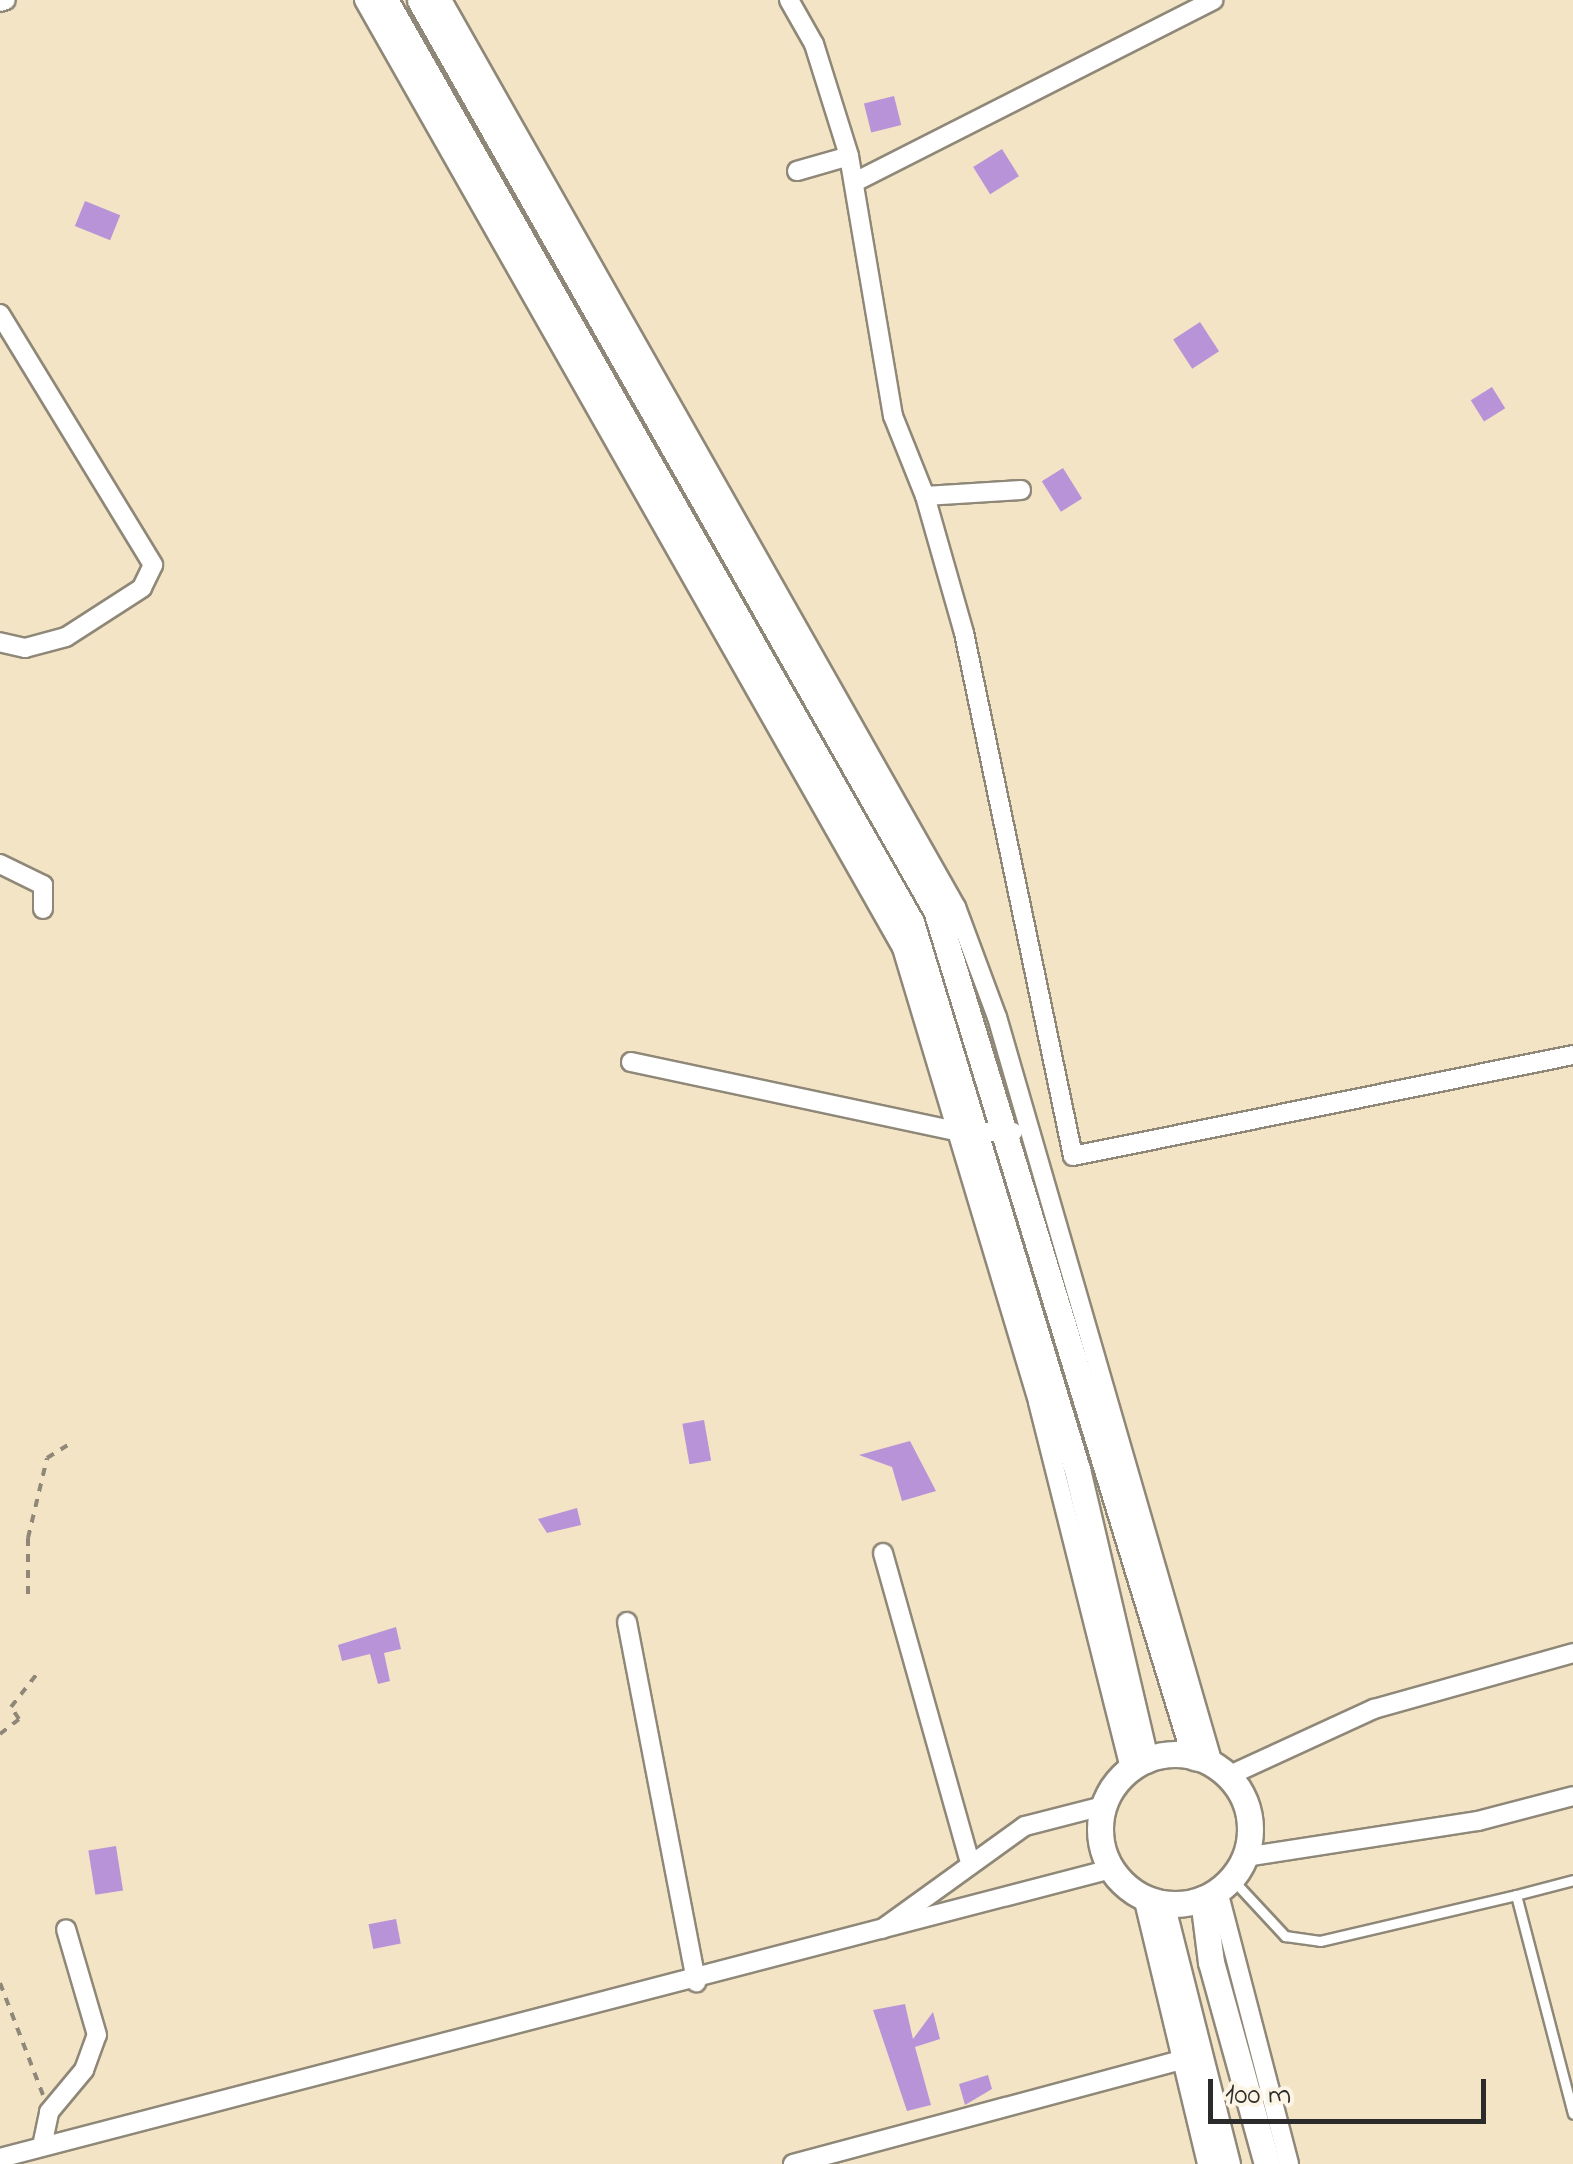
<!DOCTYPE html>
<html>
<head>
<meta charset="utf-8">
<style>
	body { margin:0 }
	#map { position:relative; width:1573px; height:2164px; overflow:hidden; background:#f3e4c6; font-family:"Indie Flower",sans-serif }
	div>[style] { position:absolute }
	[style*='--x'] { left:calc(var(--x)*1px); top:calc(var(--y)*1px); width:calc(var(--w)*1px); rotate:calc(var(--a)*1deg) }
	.building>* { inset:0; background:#b893d7; transform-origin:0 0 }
	.path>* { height:4px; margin-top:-2px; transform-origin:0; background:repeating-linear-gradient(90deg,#8f8878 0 8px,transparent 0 16px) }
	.roads { filter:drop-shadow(2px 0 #8f8878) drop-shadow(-2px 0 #8f8878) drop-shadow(0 2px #8f8878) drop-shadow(0 -2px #8f8878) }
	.lane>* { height:9px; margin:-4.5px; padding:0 4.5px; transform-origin:4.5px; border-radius:4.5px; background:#fff }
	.street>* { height:18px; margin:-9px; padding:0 9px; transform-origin:9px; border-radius:9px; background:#fff }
	.secondary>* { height:25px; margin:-12.5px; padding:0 12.5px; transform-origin:12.5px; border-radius:12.5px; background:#fff }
	.secondary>.ring { margin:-12.5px; padding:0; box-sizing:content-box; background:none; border:25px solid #fff; border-radius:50% }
	span { translate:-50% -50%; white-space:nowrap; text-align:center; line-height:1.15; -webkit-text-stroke:8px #fcf5e5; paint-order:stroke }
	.scale { position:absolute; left:1208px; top:2079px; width:278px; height:45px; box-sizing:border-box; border:5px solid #2b2b2b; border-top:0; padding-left:12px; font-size:30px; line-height:35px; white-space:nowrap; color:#2b2b2b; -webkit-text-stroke:8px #fcf5e5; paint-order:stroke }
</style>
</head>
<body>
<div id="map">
	<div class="building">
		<div style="left:894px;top:96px;width:30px;height:31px;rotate:76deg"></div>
		<div style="left:1002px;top:149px;width:32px;height:34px;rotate:58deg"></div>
		<div style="left:85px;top:201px;width:38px;height:27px;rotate:22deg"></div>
		<div style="left:1200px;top:322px;width:35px;height:32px;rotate:57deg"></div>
		<div style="left:1492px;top:387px;width:25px;height:25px;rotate:58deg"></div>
		<div style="left:1063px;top:468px;width:36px;height:25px;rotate:58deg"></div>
		<div style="left:704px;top:1420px;width:41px;height:22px;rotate:80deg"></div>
		<div style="clip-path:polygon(910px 1441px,936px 1491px,902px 1501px,892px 1467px,859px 1455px)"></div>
		<div style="clip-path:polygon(577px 1508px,581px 1525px,547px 1533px,538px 1519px)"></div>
		<div style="clip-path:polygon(396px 1627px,401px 1649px,384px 1653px,390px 1681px,378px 1684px,370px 1654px,342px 1661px,338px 1645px)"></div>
		<div style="left:116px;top:1846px;width:45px;height:28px;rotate:81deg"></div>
		<div style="left:396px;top:1919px;width:25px;height:28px;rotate:79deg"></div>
		<div style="clip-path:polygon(905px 2004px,913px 2039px,933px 2012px,940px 2039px,915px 2047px,931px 2105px,907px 2111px,873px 2010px)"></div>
		<div style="clip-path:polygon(988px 2075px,992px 2089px,965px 2105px,959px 2084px)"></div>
	</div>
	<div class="path">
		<div style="--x:28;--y:1594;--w:56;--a:-90"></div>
		<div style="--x:28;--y:1538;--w:82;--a:-76.6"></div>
		<div style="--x:47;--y:1458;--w:25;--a:-32"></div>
		<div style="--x:0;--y:1734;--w:24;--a:-38"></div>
		<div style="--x:19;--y:1719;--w:14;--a:-124"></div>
		<div style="--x:11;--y:1707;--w:41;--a:-52"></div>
		<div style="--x:0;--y:1983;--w:120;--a:69"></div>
	</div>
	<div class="roads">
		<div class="lane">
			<div style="--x:1232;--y:1879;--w:78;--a:47.1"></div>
			<div style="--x:1285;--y:1936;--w:35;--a:8"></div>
			<div style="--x:1320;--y:1941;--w:201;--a:-13.2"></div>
			<div style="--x:1516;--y:1895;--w:226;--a:75.4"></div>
			<div style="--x:1516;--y:1895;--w:59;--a:-14.7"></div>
		</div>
		<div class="street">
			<div style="--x:364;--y:0;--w:1090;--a:60.42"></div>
			<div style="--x:902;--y:948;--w:474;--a:73.3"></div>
			<div style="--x:1038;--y:1402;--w:377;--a:75.9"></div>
			<div style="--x:442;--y:0;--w:1043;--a:60.46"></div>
			<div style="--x:956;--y:907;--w:117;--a:69.6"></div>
			<div style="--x:997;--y:1017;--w:778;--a:73.87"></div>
			<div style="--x:789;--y:0;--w:51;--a:60.4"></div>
			<div style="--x:814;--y:44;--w:117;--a:72.6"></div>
			<div style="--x:849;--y:156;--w:264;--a:80.4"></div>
			<div style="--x:893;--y:416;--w:86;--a:68.2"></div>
			<div style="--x:0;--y:2;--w:6;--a:-18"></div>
			<div style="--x:797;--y:171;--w:54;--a:-16.1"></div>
			<div style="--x:855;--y:182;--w:402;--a:-26.9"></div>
			<div style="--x:0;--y:314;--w:294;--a:58.6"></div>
			<div style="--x:153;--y:565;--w:25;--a:116"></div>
			<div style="--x:142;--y:588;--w:90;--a:147.2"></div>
			<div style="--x:66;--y:637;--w:42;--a:165"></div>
			<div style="--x:25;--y:648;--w:26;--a:-167"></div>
			<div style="--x:1021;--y:490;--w:96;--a:176.4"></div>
			<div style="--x:925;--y:496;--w:142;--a:74.1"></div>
			<div style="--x:964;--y:633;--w:534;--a:78.23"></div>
			<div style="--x:1073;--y:1156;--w:510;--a:-11.42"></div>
			<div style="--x:0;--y:864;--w:48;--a:26"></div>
			<div style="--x:43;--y:885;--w:24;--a:90"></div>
			<div style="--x:631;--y:1062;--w:336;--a:12"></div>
			<div style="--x:960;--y:1132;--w:53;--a:0"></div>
			<div style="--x:883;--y:1553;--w:317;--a:74.3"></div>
			<div style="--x:627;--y:1622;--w:367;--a:79.1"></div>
			<div style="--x:1228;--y:1776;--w:161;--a:-24.7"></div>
			<div style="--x:1374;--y:1709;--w:207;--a:-15.7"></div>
			<div style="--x:1245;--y:1857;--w:236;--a:-8.8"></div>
			<div style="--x:1478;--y:1821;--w:98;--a:-14.7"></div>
			<div style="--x:1218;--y:1891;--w:282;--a:75.4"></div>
			<div style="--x:1143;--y:1897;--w:275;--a:76.5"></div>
			<div style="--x:882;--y:1929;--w:176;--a:-35.8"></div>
			<div style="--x:1025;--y:1826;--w:81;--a:-14.4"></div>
			<div style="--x:42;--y:2146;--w:35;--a:-78"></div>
			<div style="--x:49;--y:2112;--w:55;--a:-50.2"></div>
			<div style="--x:84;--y:2070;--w:37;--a:-70"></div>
			<div style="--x:97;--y:2035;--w:110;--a:-106.3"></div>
			<div style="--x:0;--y:2158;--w:1148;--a:-14.58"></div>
			<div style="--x:793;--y:2164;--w:399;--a:-15"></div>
		</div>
		<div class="secondary">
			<div style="--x:385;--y:0;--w:1061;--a:60.3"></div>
			<div style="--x:911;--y:922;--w:572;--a:73.12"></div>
			<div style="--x:1077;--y:1469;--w:299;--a:76.8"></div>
			<div style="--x:420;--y:0;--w:1046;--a:60.45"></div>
			<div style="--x:936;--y:910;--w:886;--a:73"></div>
			<div class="ring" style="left:1100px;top:1754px;width:125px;height:125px"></div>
			<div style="--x:1203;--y:1899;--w:64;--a:82.8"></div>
			<div style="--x:1211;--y:1962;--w:210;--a:74.5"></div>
			<div style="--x:1161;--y:1903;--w:269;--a:75.8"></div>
		</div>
	</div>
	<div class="scale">100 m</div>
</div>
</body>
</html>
